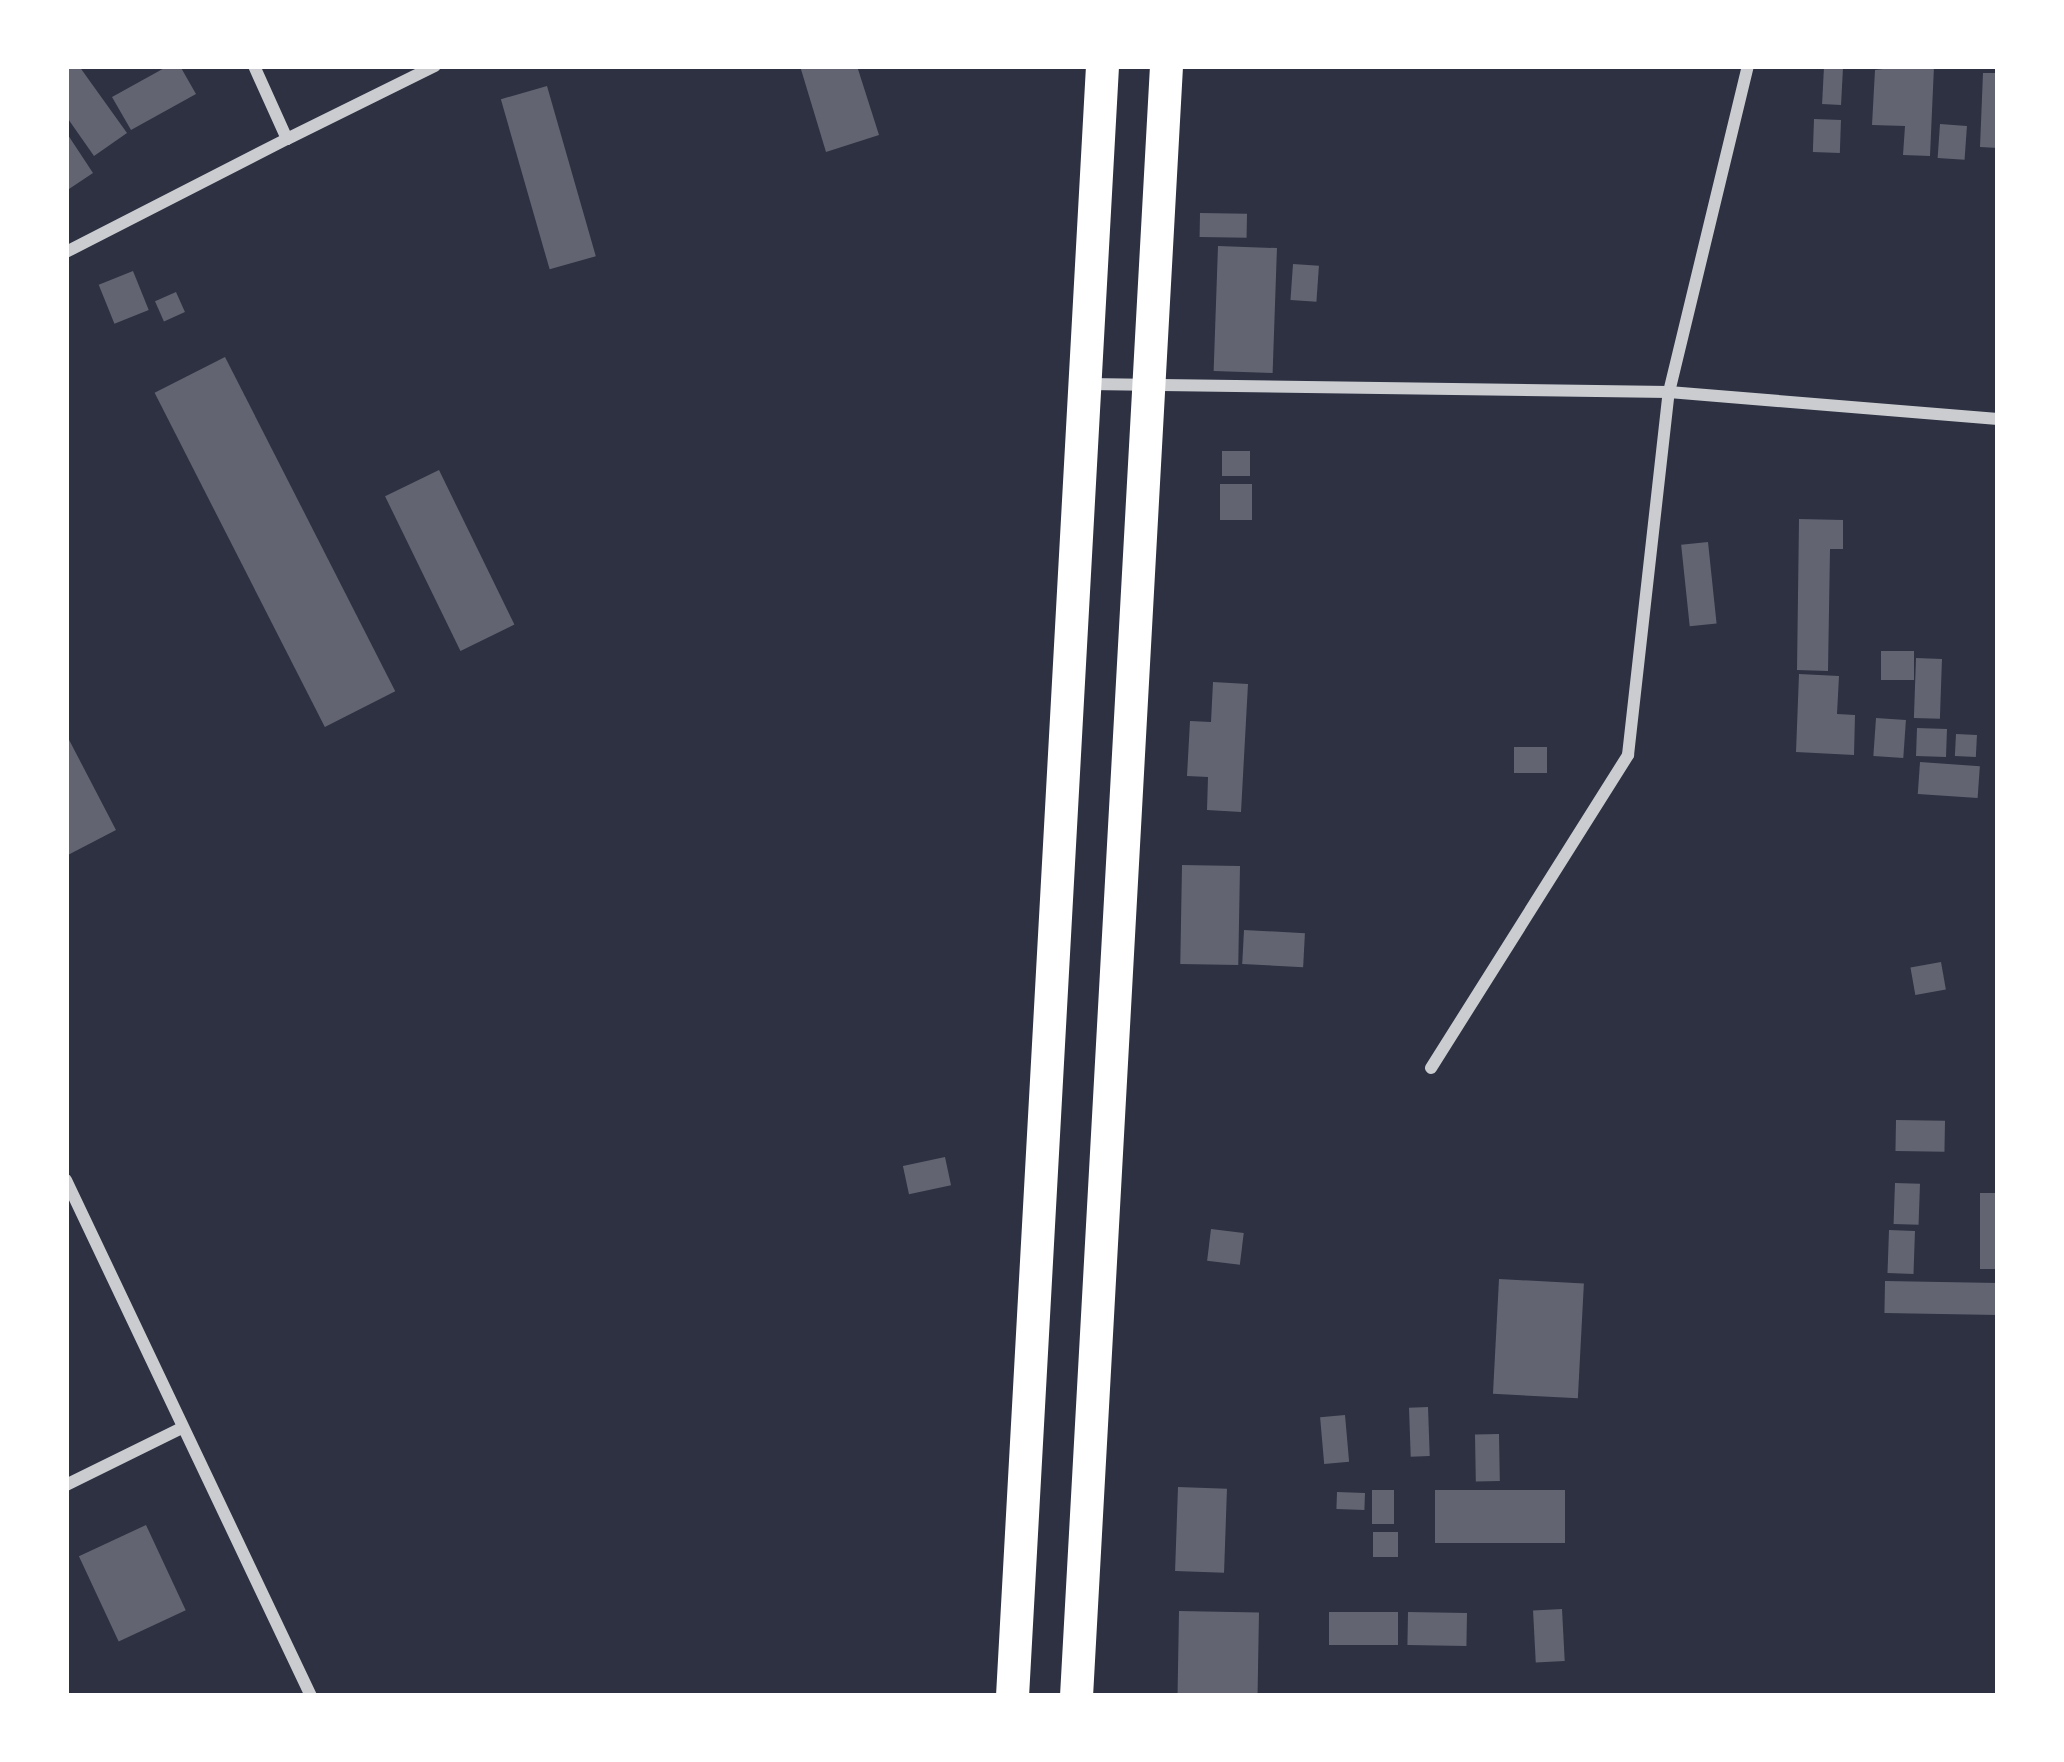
<!DOCTYPE html>
<html>
<head>
<meta charset="utf-8">
<style>
	body { margin:0 }
	#map { position:relative; width:2064px; height:1762px; overflow:hidden; background:#2d3142; font-family:"Public Sans",sans-serif }
	div>[style] { position:absolute }
	[style*='--x'] { left:calc(var(--x)*1px); top:calc(var(--y)*1px); width:calc(var(--w)*1px); rotate:calc(var(--a)*1deg) }
	.building>* { inset:0; background:#626471; transform-origin:0 0 }
	.minor>* { height:12px; margin:-6px; padding:0 6px; transform-origin:6px; border-radius:6px; background:#caccd0 }
	.trunk>* { height:33px; margin:-16.5px; padding:0 16.5px; transform-origin:16.5px; border-radius:16.5px; background:#fff }
	span { translate:-50% -50%; white-space:nowrap; text-align:center; line-height:1.15; -webkit-text-stroke:12px #fff; paint-order:stroke }
	.frame { position:absolute; inset:0; border:69px solid #fff; pointer-events:none }
</style>
</head>
<body>
<div id="map">
	<div class="building">
		<div style="clip-path:polygon(66px 66px,79px 66px,127px 133px,94px 156px,66px 116px)"></div>
		<div style="clip-path:polygon(168px 66px,180px 66px,196px 94px,131px 130px,112px 97px)"></div>
		<div style="clip-path:polygon(800px 66px,857px 66px,879px 135px,826px 152px)"></div>
		<div style="clip-path:polygon(1907px 66px,1934px 66px,1930px 156px,1903px 155px,1905px 126px,1872px 125px,1875px 70px)"></div>
		<div style="left:1824px;top:67px;width:19px;height:37px;rotate:3deg"></div>
		<div style="clip-path:polygon(1983px 73px,1998px 73px,1998px 148px,1980px 147px)"></div>
		<div style="left:547px;top:86px;width:177px;height:48px;rotate:74deg"></div>
		<div style="left:1814px;top:119px;width:27px;height:33px;rotate:2deg"></div>
		<div style="left:1940px;top:124px;width:27px;height:34px;rotate:4deg"></div>
		<div style="clip-path:polygon(66px 132px,93px 173px,66px 191px)"></div>
		<div style="left:1200px;top:213px;width:47px;height:24px;rotate:1deg"></div>
		<div style="left:1218px;top:246px;width:59px;height:125px;rotate:2deg"></div>
		<div style="left:1293px;top:264px;width:26px;height:36px;rotate:4deg"></div>
		<div style="left:133px;top:271px;width:42px;height:37px;rotate:68deg"></div>
		<div style="left:176px;top:292px;width:22px;height:23px;rotate:66deg"></div>
		<div style="left:225px;top:357px;width:375px;height:79px;rotate:63deg"></div>
		<div style="left:1222px;top:451px;width:28px;height:25px"></div>
		<div style="left:439px;top:470px;width:172px;height:60px;rotate:64deg"></div>
		<div style="left:1252px;top:484px;width:36px;height:32px;rotate:90deg"></div>
		<div style="clip-path:polygon(1799px 519px,1843px 520px,1843px 549px,1830px 549px,1828px 671px,1797px 670px)"></div>
		<div style="left:1708px;top:542px;width:82px;height:27px;rotate:84deg"></div>
		<div style="left:1881px;top:651px;width:33px;height:29px"></div>
		<div style="left:1916px;top:658px;width:26px;height:60px;rotate:2deg"></div>
		<div style="clip-path:polygon(1799px 674px,1839px 676px,1837px 714px,1855px 715px,1854px 755px,1796px 752px)"></div>
		<div style="clip-path:polygon(1213px 682px,1248px 684px,1241px 812px,1207px 810px,1208px 777px,1187px 776px,1190px 721px,1211px 722px)"></div>
		<div style="left:1876px;top:718px;width:30px;height:38px;rotate:4deg"></div>
		<div style="left:1917px;top:728px;width:30px;height:28px;rotate:2deg"></div>
		<div style="clip-path:polygon(66px 734px,116px 830px,66px 856px)"></div>
		<div style="left:1956px;top:734px;width:21px;height:22px;rotate:3deg"></div>
		<div style="left:1547px;top:747px;width:26px;height:33px;rotate:90deg"></div>
		<div style="left:1920px;top:762px;width:60px;height:32px;rotate:4deg"></div>
		<div style="left:1182px;top:865px;width:58px;height:99px;rotate:1deg"></div>
		<div style="left:1244px;top:930px;width:61px;height:34px;rotate:3deg"></div>
		<div style="left:1941px;top:962px;width:28px;height:31px;rotate:80deg"></div>
		<div style="left:1896px;top:1120px;width:49px;height:31px;rotate:1deg"></div>
		<div style="left:945px;top:1157px;width:29px;height:43px;rotate:78deg"></div>
		<div style="left:1895px;top:1183px;width:25px;height:41px;rotate:2deg"></div>
		<div style="left:1980px;top:1193px;width:18px;height:76px"></div>
		<div style="left:1211px;top:1229px;width:33px;height:32px;rotate:7deg"></div>
		<div style="left:1889px;top:1230px;width:26px;height:43px;rotate:2deg"></div>
		<div style="left:1499px;top:1279px;width:85px;height:115px;rotate:3deg"></div>
		<div style="left:1885px;top:1281px;width:113px;height:32px;rotate:1deg"></div>
		<div style="left:1428px;top:1407px;width:49px;height:19px;rotate:88deg"></div>
		<div style="left:1345px;top:1415px;width:47px;height:25px;rotate:85deg"></div>
		<div style="left:1499px;top:1434px;width:47px;height:24px;rotate:89deg"></div>
		<div style="left:1178px;top:1487px;width:49px;height:84px;rotate:2deg"></div>
		<div style="left:1372px;top:1490px;width:22px;height:34px"></div>
		<div style="left:1435px;top:1490px;width:130px;height:53px"></div>
		<div style="left:1337px;top:1492px;width:28px;height:17px;rotate:2deg"></div>
		<div style="left:146px;top:1525px;width:94px;height:74px;rotate:65deg"></div>
		<div style="left:1373px;top:1532px;width:25px;height:25px"></div>
		<div style="left:1562px;top:1609px;width:52px;height:29px;rotate:87deg"></div>
		<div style="left:1179px;top:1611px;width:80px;height:85px;rotate:1deg"></div>
		<div style="left:1398px;top:1612px;width:33px;height:69px;rotate:90deg"></div>
		<div style="left:1408px;top:1612px;width:59px;height:33px;rotate:1deg"></div>
	</div>
	<div class="minor">
		<div style="--x:287;--y:139;--w:165;--a:-26.3"></div>
		<div style="--x:66;--y:252;--w:248;--a:-27.1"></div>
		<div style="--x:287;--y:139;--w:80;--a:-114.3"></div>
		<div style="--x:1088;--y:384;--w:581;--a:0.79"></div>
		<div style="--x:1669;--y:392;--w:330;--a:4.7"></div>
		<div style="--x:1431;--y:1068;--w:370;--a:-57.8"></div>
		<div style="--x:1628;--y:755;--w:365;--a:-83.6"></div>
		<div style="--x:1669;--y:392;--w:335;--a:-76.4"></div>
		<div style="--x:66;--y:1180;--w:571;--a:64.6"></div>
		<div style="--x:66;--y:1485;--w:127;--a:-26.2"></div>
	</div>
	<div class="trunk">
		<div style="--x:1012;--y:1696;--w:1632;--a:-86.84"></div>
		<div style="--x:1076;--y:1696;--w:1632;--a:-86.84"></div>
	</div>
	<div class="frame"></div>
</div>
</body>
</html>
